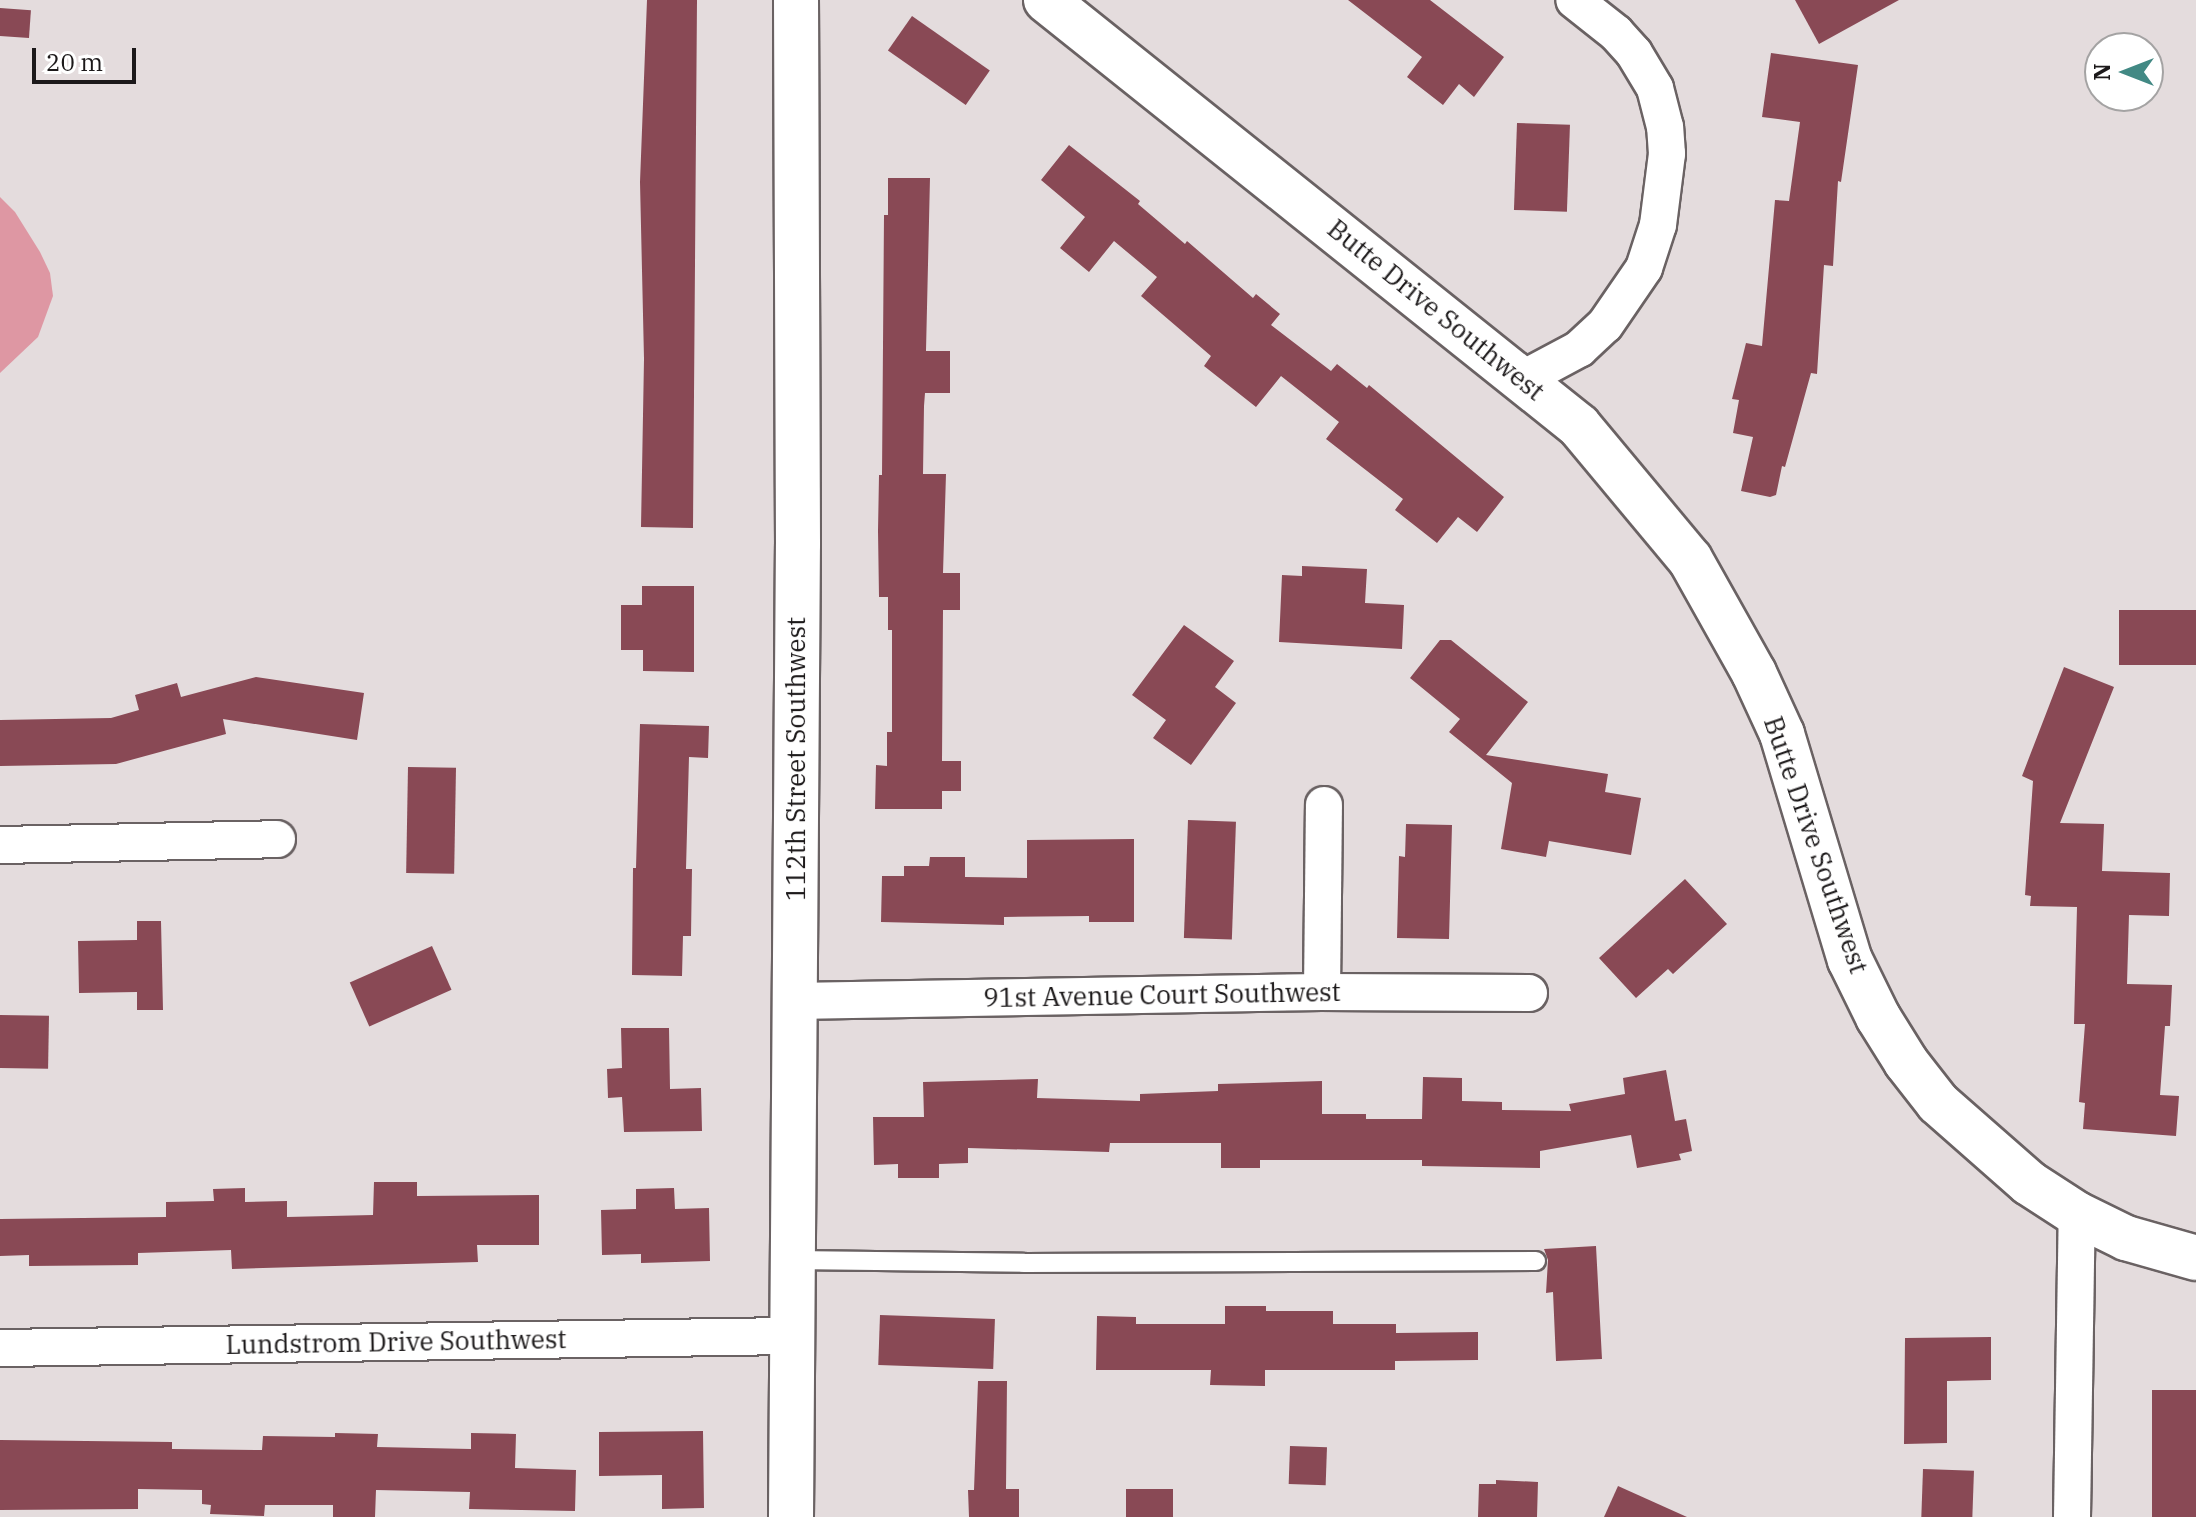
<!DOCTYPE html>
<html>
<head>
<meta charset="utf-8">
<style>
	body { margin:0 }
	#map { position:relative; width:2196px; height:1517px; overflow:hidden; background:#e4dcdd; font-family:"IBM Plex Serif",serif }
	div>[style] { position:absolute }
	[style*='--x'] { left:calc(var(--x)*1px); top:calc(var(--y)*1px); width:calc(var(--w)*1px); rotate:calc(var(--a)*1deg) }
	.water>* { inset:0; background:#de97a3 }
	.building>* { inset:0; background:#894955; transform-origin:0 0 }
	.roads { filter:drop-shadow(2px 0 #6a6263) drop-shadow(-2px 0 #6a6263) drop-shadow(0 2px #6a6263) drop-shadow(0 -2px #6a6263) }
	.service>* { height:18px; margin:-9px; padding:0 9px; transform-origin:9px; border-radius:9px; background:#fff }
	.minor>* { height:36px; margin:-18px; padding:0 18px; transform-origin:18px; border-radius:18px; background:#fff }
	.tertiary>* { height:44px; margin:-22px; padding:0 22px; transform-origin:22px; border-radius:22px; background:#fff }
	span { translate:-50% -50%; white-space:nowrap; text-align:center; line-height:1.15; -webkit-text-stroke:8px #fff; paint-order:stroke }
	.street-label { font-size:26px; color:#1c191a }
	.north { position:absolute; left:2084px; top:32px; width:80px; height:80px; box-sizing:border-box; background:#fff; border:2px solid #a4a3a3; border-radius:50%; rotate:270deg; font-size:22px; font-weight:700; line-height:32px; text-align:center; color:#1c191a }
	.north::after { content:''; display:block; margin:auto; width:28px; height:36px; background:#428984; clip-path:polygon(50% 0,100% 100%,50% 72%,0 100%) }
	.scale { position:absolute; left:32px; top:48px; width:104px; height:36px; box-sizing:border-box; border:4px solid #1c191a; border-top:0; padding-left:10px; font-size:24px; line-height:28px; white-space:nowrap; color:#1c191a; -webkit-text-stroke:6px #fff; paint-order:stroke }
</style>
</head>
<body>
<div id="map">
	<div class="water">
		<div style="clip-path:polygon(0 197px,15px 212px,40px 252px,50px 273px,53px 296px,38px 337px,0 373px)"></div>
	</div>
	<div class="building">
		<div style="clip-path:polygon(647px 0,697px 0,693px 528px,641px 527px,644px 359px,640px 182px)"></div>
		<div style="clip-path:polygon(1348px 0,1430px 0,1504px 57px,1474px 97px,1459px 84px,1443px 105px,1407px 77px,1422px 57px)"></div>
		<div style="clip-path:polygon(1795px 0,1899px 0,1819px 44px)"></div>
		<div style="left:0;top:8px;width:31px;height:28px;rotate:4deg"></div>
		<div style="left:912px;top:16px;width:95px;height:42px;rotate:35deg"></div>
		<div style="clip-path:polygon(1771px 53px,1858px 65px,1841px 182px,1838px 181px,1833px 266px,1824px 265px,1817px 374px,1811px 373px,1785px 467px,1782px 466px,1776px 495px,1770px 497px,1741px 491px,1753px 437px,1733px 433px,1739px 400px,1732px 399px,1746px 343px,1762px 346px,1775px 200px,1789px 201px,1800px 122px,1762px 117px)"></div>
		<div style="left:1517px;top:123px;width:53px;height:87px;rotate:2deg"></div>
		<div style="clip-path:polygon(1069px 145px,1140px 201px,1138px 204px,1185px 244px,1187px 241px,1253px 298px,1256px 294px,1280px 314px,1271px 325px,1331px 371px,1337px 364px,1367px 388px,1369px 385px,1504px 497px,1477px 532px,1458px 517px,1437px 543px,1395px 510px,1403px 499px,1326px 439px,1339px 422px,1281px 376px,1256px 407px,1204px 366px,1211px 356px,1141px 296px,1157px 277px,1114px 241px,1089px 272px,1060px 248px,1085px 217px,1041px 180px)"></div>
		<div style="clip-path:polygon(888px 178px,930px 178px,926px 351px,950px 351px,950px 393px,925px 393px,924px 406px,923px 474px,946px 474px,943px 573px,960px 573px,960px 610px,943px 610px,942px 761px,961px 761px,961px 791px,942px 791px,942px 809px,875px 809px,876px 765px,887px 766px,887px 732px,892px 732px,892px 630px,888px 630px,888px 597px,879px 597px,878px 531px,879px 475px,882px 475px,884px 215px,888px 215px)"></div>
		<div style="clip-path:polygon(1302px 566px,1367px 569px,1365px 603px,1404px 605px,1402px 649px,1279px 642px,1282px 575px,1302px 576px)"></div>
		<div style="clip-path:polygon(642px 586px,694px 586px,694px 672px,643px 671px,643px 650px,621px 650px,621px 605px,642px 605px)"></div>
		<div style="left:2196px;top:610px;width:55px;height:77px;rotate:90deg"></div>
		<div style="clip-path:polygon(1184px 625px,1234px 661px,1215px 687px,1236px 703px,1191px 765px,1153px 738px,1166px 720px,1132px 695px)"></div>
		<div style="clip-path:polygon(1440px 640px,1451px 640px,1528px 702px,1486px 755px,1608px 774px,1605px 792px,1641px 798px,1631px 855px,1549px 841px,1546px 857px,1501px 849px,1512px 783px,1449px 732px,1460px 719px,1410px 678px)"></div>
		<div style="clip-path:polygon(2064px 667px,2114px 687px,2060px 823px,2104px 824px,2102px 871px,2170px 873px,2169px 916px,2129px 915px,2127px 984px,2172px 985px,2170px 1026px,2165px 1026px,2160px 1095px,2179px 1096px,2176px 1136px,2083px 1129px,2085px 1103px,2079px 1102px,2085px 1024px,2074px 1024px,2077px 907px,2030px 906px,2031px 896px,2025px 895px,2033px 781px,2022px 776px)"></div>
		<div style="clip-path:polygon(256px 677px,364px 693px,357px 740px,223px 719px,226px 734px,116px 764px,0 766px,0 720px,111px 718px,139px 710px,135px 695px,177px 683px,181px 697px)"></div>
		<div style="clip-path:polygon(640px 724px,709px 726px,708px 758px,689px 757px,686px 869px,692px 869px,691px 936px,683px 936px,682px 976px,632px 975px,633px 868px,636px 868px)"></div>
		<div style="left:408px;top:767px;width:48px;height:106px;rotate:1deg"></div>
		<div style="left:1188px;top:820px;width:48px;height:118px;rotate:2deg"></div>
		<div style="clip-path:polygon(1406px 824px,1452px 825px,1449px 939px,1397px 938px,1399px 856px,1405px 857px)"></div>
		<div style="clip-path:polygon(1134px 839px,1134px 922px,1089px 922px,1089px 916px,1004px 917px,1004px 925px,881px 922px,882px 876px,904px 876px,904px 866px,929px 866px,930px 857px,965px 857px,965px 877px,1027px 878px,1027px 840px)"></div>
		<div style="clip-path:polygon(1685px 879px,1727px 924px,1673px 974px,1668px 969px,1636px 998px,1599px 958px)"></div>
		<div style="clip-path:polygon(137px 921px,161px 921px,163px 1010px,137px 1010px,137px 992px,79px 993px,78px 941px,137px 940px)"></div>
		<div style="left:432px;top:946px;width:48px;height:90px;rotate:66deg"></div>
		<div style="left:0;top:1015px;width:49px;height:53px;rotate:1deg"></div>
		<div style="clip-path:polygon(621px 1028px,669px 1028px,670px 1089px,701px 1088px,702px 1131px,624px 1132px,622px 1097px,608px 1098px,607px 1069px,622px 1068px)"></div>
		<div style="clip-path:polygon(1666px 1070px,1675px 1121px,1686px 1119px,1692px 1151px,1679px 1154px,1681px 1160px,1637px 1168px,1631px 1135px,1540px 1151px,1540px 1168px,1422px 1166px,1422px 1160px,1260px 1160px,1260px 1168px,1221px 1168px,1221px 1143px,1110px 1143px,1109px 1152px,968px 1148px,968px 1163px,939px 1164px,939px 1178px,898px 1178px,898px 1164px,874px 1165px,873px 1117px,924px 1117px,923px 1082px,1038px 1079px,1037px 1098px,1140px 1101px,1140px 1094px,1218px 1091px,1218px 1084px,1322px 1081px,1322px 1114px,1366px 1114px,1366px 1119px,1422px 1119px,1423px 1077px,1462px 1078px,1462px 1101px,1502px 1102px,1502px 1110px,1571px 1111px,1569px 1104px,1625px 1094px,1623px 1078px)"></div>
		<div style="clip-path:polygon(374px 1182px,417px 1182px,417px 1196px,539px 1195px,539px 1245px,477px 1245px,478px 1262px,232px 1269px,231px 1250px,138px 1253px,138px 1265px,29px 1266px,29px 1255px,0 1256px,0 1219px,166px 1217px,166px 1202px,214px 1201px,213px 1189px,245px 1188px,245px 1202px,287px 1201px,287px 1217px,373px 1215px)"></div>
		<div style="clip-path:polygon(674px 1188px,675px 1209px,709px 1208px,710px 1261px,641px 1263px,641px 1254px,602px 1255px,601px 1210px,636px 1209px,636px 1189px)"></div>
		<div style="clip-path:polygon(1596px 1246px,1602px 1359px,1556px 1361px,1553px 1292px,1546px 1293px,1548px 1260px,1544px 1249px)"></div>
		<div style="clip-path:polygon(1225px 1306px,1266px 1306px,1266px 1311px,1333px 1311px,1333px 1324px,1396px 1324px,1396px 1333px,1478px 1332px,1478px 1360px,1395px 1361px,1395px 1370px,1265px 1370px,1265px 1386px,1210px 1385px,1211px 1370px,1096px 1370px,1097px 1316px,1136px 1317px,1136px 1324px,1225px 1324px)"></div>
		<div style="left:880px;top:1315px;width:115px;height:50px;rotate:2deg"></div>
		<div style="clip-path:polygon(1991px 1337px,1991px 1380px,1947px 1381px,1947px 1443px,1904px 1444px,1905px 1338px)"></div>
		<div style="clip-path:polygon(978px 1381px,1007px 1381px,1006px 1489px,1019px 1489px,1019px 1517px,969px 1517px,968px 1490px,974px 1490px)"></div>
		<div style="left:2152px;top:1390px;width:44px;height:127px"></div>
		<div style="clip-path:polygon(703px 1431px,704px 1508px,662px 1509px,662px 1475px,599px 1476px,599px 1432px)"></div>
		<div style="clip-path:polygon(335px 1433px,378px 1434px,377px 1447px,471px 1449px,471px 1433px,516px 1434px,515px 1468px,576px 1470px,575px 1511px,469px 1509px,470px 1492px,376px 1490px,375px 1517px,333px 1517px,333px 1505px,265px 1505px,264px 1516px,210px 1514px,211px 1505px,202px 1504px,202px 1490px,138px 1489px,138px 1509px,0 1510px,0 1440px,172px 1442px,172px 1449px,262px 1450px,263px 1436px,335px 1437px)"></div>
		<div style="left:1290px;top:1446px;width:37px;height:38px;rotate:2deg"></div>
		<div style="left:1923px;top:1469px;width:51px;height:48px;rotate:2deg"></div>
		<div style="clip-path:polygon(1496px 1480px,1538px 1482px,1537px 1517px,1478px 1517px,1479px 1484px,1496px 1484px)"></div>
		<div style="clip-path:polygon(1618px 1486px,1687px 1517px,1604px 1517px)"></div>
		<div style="left:1173px;top:1489px;width:28px;height:47px;rotate:90deg"></div>
	</div>
	<div class="roads">
		<div class="service">
			<div style="--x:792;--y:1260;--w:232;--a:0.7"></div>
			<div style="--x:1024;--y:1263;--w:512;--a:-0.22"></div>
		</div>
		<div class="minor">
			<div style="--x:1523;--y:379;--w:64;--a:-28.2"></div>
			<div style="--x:1579;--y:349;--w:35;--a:-43"></div>
			<div style="--x:1605;--y:325;--w:69;--a:-55.6"></div>
			<div style="--x:1644;--y:268;--w:45;--a:-72"></div>
			<div style="--x:1658;--y:225;--w:72;--a:-82.8"></div>
			<div style="--x:1667;--y:154;--w:27;--a:-94"></div>
			<div style="--x:1665;--y:127;--w:40;--a:-104.4"></div>
			<div style="--x:1655;--y:88;--w:41;--a:-121"></div>
			<div style="--x:1634;--y:53;--w:27;--a:-132"></div>
			<div style="--x:1616;--y:33;--w:53;--a:-141.8"></div>
			<div style="--x:0;--y:845;--w:277;--a:-1.2"></div>
			<div style="--x:1322;--y:992;--w:187;--a:-89.4"></div>
			<div style="--x:794;--y:1001;--w:528;--a:-0.98"></div>
			<div style="--x:1322;--y:992;--w:207;--a:0.3"></div>
			<div style="--x:0;--y:1348;--w:791;--a:-0.87"></div>
			<div style="--x:2072;--y:1517;--w:303;--a:-89.1"></div>
		</div>
		<div class="tertiary">
			<div style="--x:1046;--y:0;--w:682;--a:38.63"></div>
			<div style="--x:1579;--y:426;--w:173;--a:50.2"></div>
			<div style="--x:1690;--y:559;--w:131;--a:60.7"></div>
			<div style="--x:1754;--y:673;--w:67;--a:65.3"></div>
			<div style="--x:1782;--y:734;--w:236;--a:73.3"></div>
			<div style="--x:1850;--y:960;--w:64;--a:63.8"></div>
			<div style="--x:1878;--y:1017;--w:53;--a:58.1"></div>
			<div style="--x:1906;--y:1062;--w:52;--a:52"></div>
			<div style="--x:1938;--y:1103;--w:121;--a:41.3"></div>
			<div style="--x:2029;--y:1183;--w:57;--a:32.9"></div>
			<div style="--x:2077;--y:1214;--w:55;--a:26.1"></div>
			<div style="--x:2126;--y:1238;--w:73;--a:15.9"></div>
			<div style="--x:791;--y:1517;--w:973;--a:-89.59"></div>
			<div style="--x:798;--y:544;--w:544;--a:-90.21"></div>
		</div>
	</div>
	<div class="street-label">
		<span style="left:1436px;top:310px;rotate:39deg">Butte Drive Southwest</span>
		<span style="left:796px;top:759px;rotate:-90deg">112th Street Southwest</span>
		<span style="left:1816px;top:845px;rotate:71deg">Butte Drive Southwest</span>
		<span style="left:1162px;top:995px;rotate:-1deg">91st Avenue Court Southwest</span>
		<span style="left:396px;top:1342px;rotate:-1deg">Lundstrom Drive Southwest</span>
	</div>
	<div class="north">N</div>
	<div class="scale">20 m</div>
</div>
</body>
</html>
